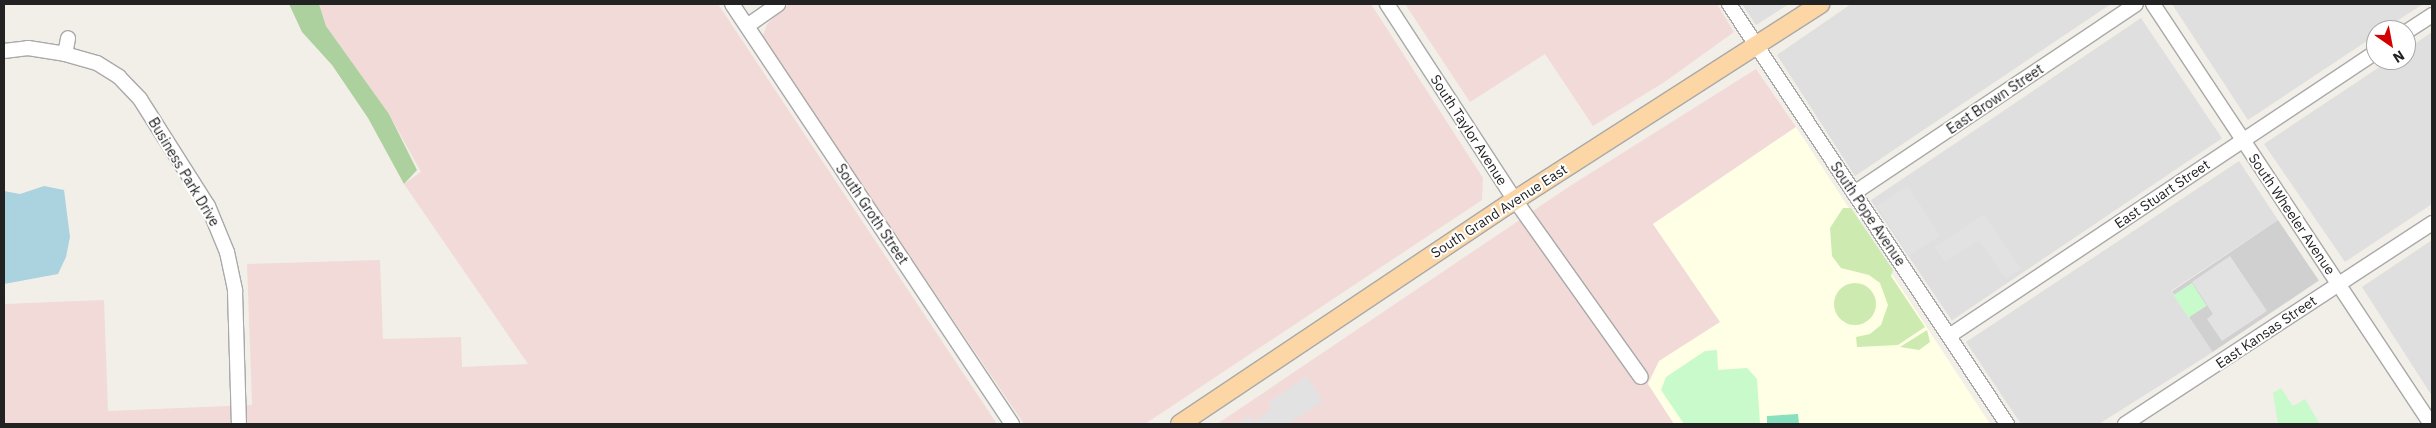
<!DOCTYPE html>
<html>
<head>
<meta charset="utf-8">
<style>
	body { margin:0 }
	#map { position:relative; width:2436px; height:428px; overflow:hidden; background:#f2efe9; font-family:"IBM Plex Sans",sans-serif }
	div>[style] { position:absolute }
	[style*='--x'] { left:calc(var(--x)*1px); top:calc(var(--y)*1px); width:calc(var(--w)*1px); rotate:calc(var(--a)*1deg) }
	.residential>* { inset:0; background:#e0dfdf; transform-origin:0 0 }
	.commercial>* { inset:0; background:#f2dad9 }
	.education>* { inset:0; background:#ffffe5 }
	.religious>* { inset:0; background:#d0d0d0; transform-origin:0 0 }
	.grass>* { inset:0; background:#cdebb0 }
	.round { border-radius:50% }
	.forest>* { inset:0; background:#add19e }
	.park>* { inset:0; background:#c8facc; transform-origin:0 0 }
	.pitch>* { inset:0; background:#88e0be }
	.parking>* { inset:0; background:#e2e2e2; transform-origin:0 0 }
	.water>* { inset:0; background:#aad3df }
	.roads { filter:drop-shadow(1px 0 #a9a9a9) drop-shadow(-1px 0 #a9a9a9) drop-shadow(0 1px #a9a9a9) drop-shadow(0 -1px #a9a9a9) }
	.minor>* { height:14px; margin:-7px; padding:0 7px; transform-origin:7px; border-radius:7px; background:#fff }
	.major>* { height:18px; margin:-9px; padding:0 9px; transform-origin:9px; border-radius:9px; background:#fcd6a4 }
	span { translate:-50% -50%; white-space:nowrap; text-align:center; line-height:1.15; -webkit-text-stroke:4px #fff; paint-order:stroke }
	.street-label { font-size:14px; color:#222 }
	.frame { position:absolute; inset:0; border:5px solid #222; pointer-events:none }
	.north { position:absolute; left:2366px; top:20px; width:50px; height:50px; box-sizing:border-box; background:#fff; border:1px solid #a7a7a7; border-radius:50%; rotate:147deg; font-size:14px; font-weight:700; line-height:20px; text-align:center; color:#222 }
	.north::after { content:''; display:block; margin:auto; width:18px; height:22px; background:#d40000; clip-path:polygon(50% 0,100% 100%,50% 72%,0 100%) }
</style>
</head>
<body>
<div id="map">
	<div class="residential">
		<div style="clip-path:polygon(1742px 4px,1789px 4px,1756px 25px)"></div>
		<div style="clip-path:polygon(1851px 4px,2111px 4px,1855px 176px,1777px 55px)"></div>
		<div style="clip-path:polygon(2172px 4px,2423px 4px,2383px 30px,2376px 30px,2376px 35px,2248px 120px)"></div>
		<div style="left:2141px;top:18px;width:145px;height:326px;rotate:56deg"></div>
		<div style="clip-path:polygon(2432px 32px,2432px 204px,2345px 262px,2264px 144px,2390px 60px,2406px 60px,2406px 50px)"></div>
		<div style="clip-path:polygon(2239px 161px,2278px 220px,2171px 291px,2213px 352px,2099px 424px,2021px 424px,1966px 342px)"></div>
		<div style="clip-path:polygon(2432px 240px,2432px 396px,2362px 287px)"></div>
	</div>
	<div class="commercial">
		<div style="clip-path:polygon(319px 4px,718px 4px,997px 424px,4px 424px,4px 304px,104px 300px,108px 411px,252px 405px,247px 264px,380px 260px,383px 339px,461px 337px,462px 367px,528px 364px,404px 184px,421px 172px,389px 114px,326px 26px)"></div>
		<div style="clip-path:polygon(789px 4px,1371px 4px,1483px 178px,1482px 200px,1145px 424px,1024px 424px,762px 38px,767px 24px)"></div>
		<div style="clip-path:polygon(1405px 4px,1717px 4px,1734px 32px,1666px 81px,1593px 126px,1545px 54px,1470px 102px)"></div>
		<div style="clip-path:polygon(1756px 69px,1796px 127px,1653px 224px,1721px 322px,1660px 361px,1648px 383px,1674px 424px,1217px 424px,1570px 186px)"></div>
	</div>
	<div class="education">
		<div style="clip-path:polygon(1796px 127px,1990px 424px,1674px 424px,1648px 384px,1659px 361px,1720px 322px,1653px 224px)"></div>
	</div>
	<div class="religious">
		<div style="left:2278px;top:220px;width:73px;height:128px;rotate:56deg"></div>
	</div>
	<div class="grass">
		<div style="clip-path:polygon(1843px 208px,1851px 208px,1893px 270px,1891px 276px,1925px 327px,1898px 345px,1857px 347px,1856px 337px,1870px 334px,1881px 325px,1888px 305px,1880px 283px,1869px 275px,1841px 268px,1832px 256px,1830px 228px)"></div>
		<div class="round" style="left:1834px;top:283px;width:42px;height:42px"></div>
		<div style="clip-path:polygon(1927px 330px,1930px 342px,1919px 350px,1900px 347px)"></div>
	</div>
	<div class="forest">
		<div style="clip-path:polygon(289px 4px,319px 4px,326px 26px,389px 114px,417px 170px,404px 184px,368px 118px,332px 65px,302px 32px)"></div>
	</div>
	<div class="park">
		<div style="left:2192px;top:283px;width:27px;height:22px;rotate:57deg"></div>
		<div style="clip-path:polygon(1717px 350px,1718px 370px,1747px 368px,1757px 379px,1760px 424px,1684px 424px,1661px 390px,1666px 377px,1705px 351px)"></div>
		<div style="clip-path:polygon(2281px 388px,2293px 406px,2305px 399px,2320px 424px,2278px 424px,2273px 393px)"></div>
	</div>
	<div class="pitch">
		<div style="clip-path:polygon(1798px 414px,1799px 424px,1767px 424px,1767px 416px)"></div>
	</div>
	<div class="parking">
		<div style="left:1908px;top:186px;width:59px;height:37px;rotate:57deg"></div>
		<div style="clip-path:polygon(1984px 214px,2021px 269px,2006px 279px,1979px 240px,1945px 262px,1935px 247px)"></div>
		<div style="clip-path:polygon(2230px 256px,2267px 311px,2222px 341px,2207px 319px,2213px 314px,2192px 282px)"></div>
		<div style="clip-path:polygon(1307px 376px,1323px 401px,1288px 424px,1237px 424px,1249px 416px,1253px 422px,1272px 409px,1268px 403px)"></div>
	</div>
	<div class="water">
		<div style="clip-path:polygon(44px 186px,64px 190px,70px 237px,66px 257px,58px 274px,4px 284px,4px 191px,20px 194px)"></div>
	</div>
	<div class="roads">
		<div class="minor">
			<div style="--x:732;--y:4;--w:505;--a:56.31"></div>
			<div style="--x:1387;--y:4;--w:234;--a:56.9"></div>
			<div style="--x:1515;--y:200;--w:217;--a:54.6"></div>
			<div style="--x:1729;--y:4;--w:504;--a:56.5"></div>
			<div style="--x:2153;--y:4;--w:504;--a:56.5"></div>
			<div style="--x:747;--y:26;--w:38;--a:-35"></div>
			<div style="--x:2406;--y:32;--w:31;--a:-33"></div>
			<div style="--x:4;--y:51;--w:24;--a:-7"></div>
			<div style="--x:28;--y:48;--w:37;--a:9"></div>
			<div style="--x:65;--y:54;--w:33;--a:16"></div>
			<div style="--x:97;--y:63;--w:26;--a:32"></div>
			<div style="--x:119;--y:77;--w:30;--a:46"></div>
			<div style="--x:140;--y:99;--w:127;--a:57.6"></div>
			<div style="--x:208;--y:206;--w:50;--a:67.6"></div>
			<div style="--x:227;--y:252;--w:40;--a:78"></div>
			<div style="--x:235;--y:291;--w:133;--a:88.3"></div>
			<div style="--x:65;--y:54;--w:16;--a:-79"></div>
			<div style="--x:1854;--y:193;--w:339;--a:-33.8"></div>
			<div style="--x:1949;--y:336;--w:513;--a:-33.63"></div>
			<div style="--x:2125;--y:424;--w:367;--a:-33.2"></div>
		</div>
		<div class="major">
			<div style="--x:1180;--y:424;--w:396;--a:-33.8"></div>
			<div style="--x:1509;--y:204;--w:370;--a:-32.7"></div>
		</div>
	</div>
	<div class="street-label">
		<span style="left:1995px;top:99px;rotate:-34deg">East Brown Street</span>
		<span style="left:1469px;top:130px;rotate:57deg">South Taylor Avenue</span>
		<span style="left:184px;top:172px;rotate:59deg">Business Park Drive</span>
		<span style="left:2162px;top:194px;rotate:-34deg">East Stuart Street</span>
		<span style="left:1499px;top:211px;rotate:-33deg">South Grand Avenue East</span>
		<span style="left:872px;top:214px;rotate:56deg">South Groth Street</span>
		<span style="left:1868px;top:214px;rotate:56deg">South Pope Avenue</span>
		<span style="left:2292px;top:214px;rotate:56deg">South Wheeler Avenue</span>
		<span style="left:2266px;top:332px;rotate:-34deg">East Kansas Street</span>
	</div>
	<div class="frame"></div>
	<div class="north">N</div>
</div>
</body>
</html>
